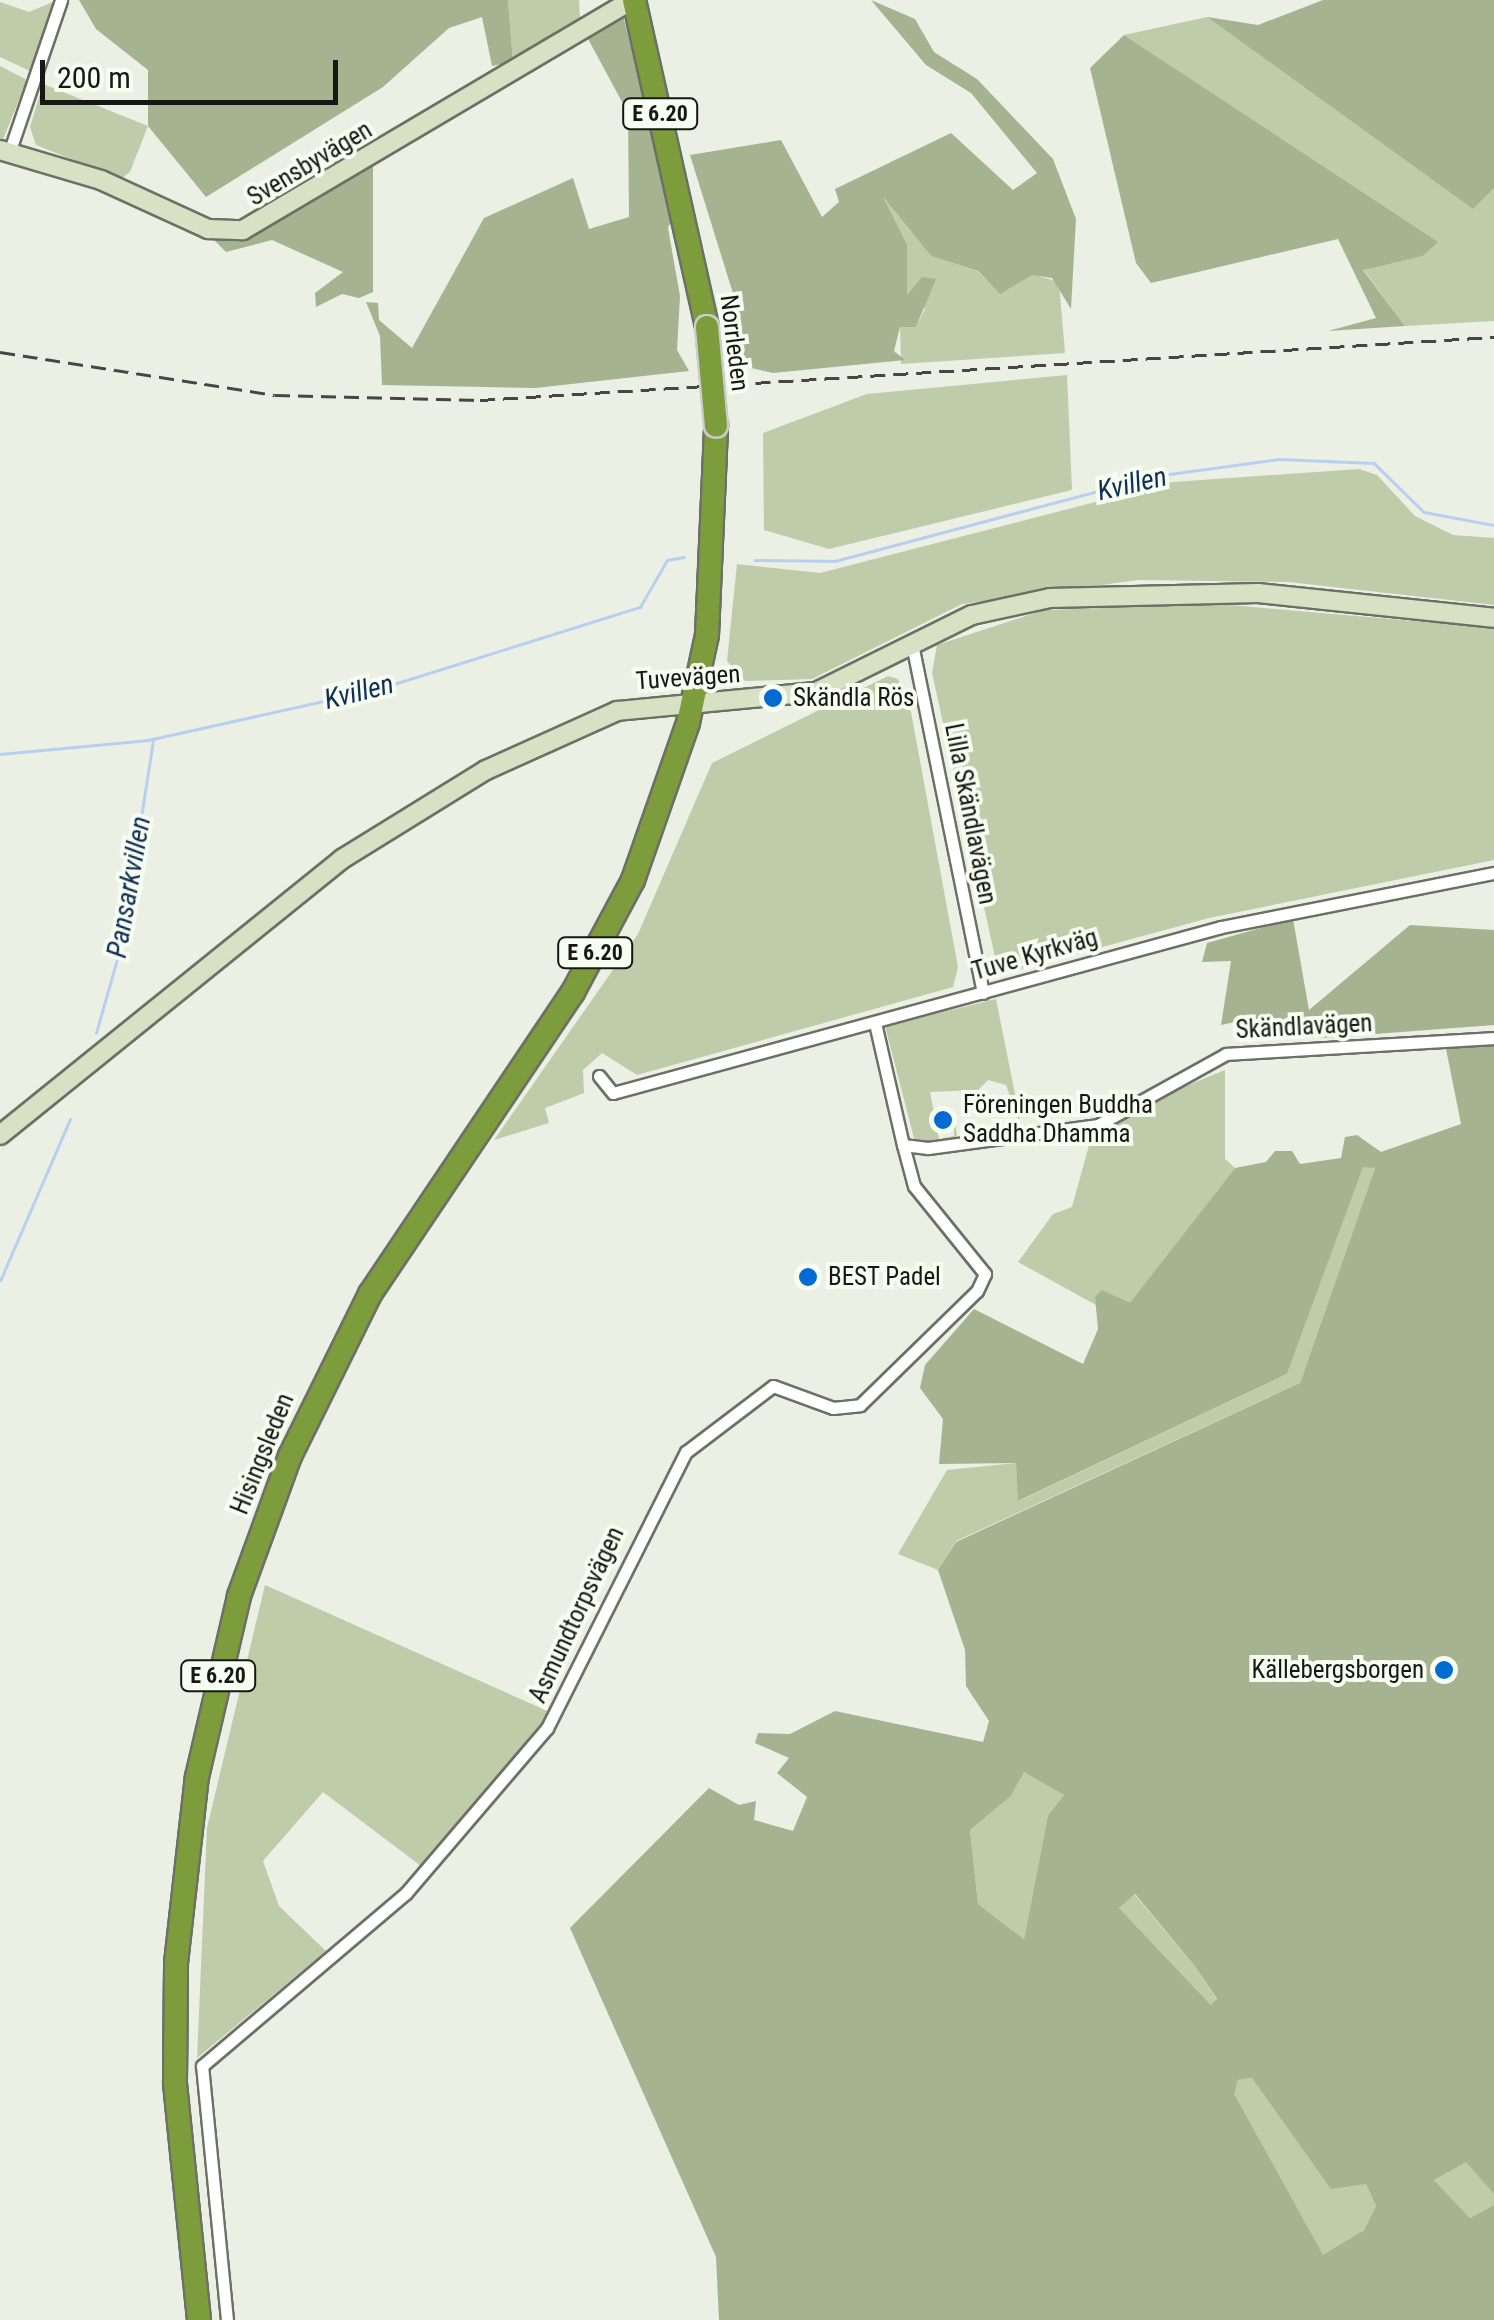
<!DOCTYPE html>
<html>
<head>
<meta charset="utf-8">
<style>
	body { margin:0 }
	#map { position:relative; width:1494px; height:2320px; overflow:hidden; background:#ebefe4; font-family:"Roboto Condensed",sans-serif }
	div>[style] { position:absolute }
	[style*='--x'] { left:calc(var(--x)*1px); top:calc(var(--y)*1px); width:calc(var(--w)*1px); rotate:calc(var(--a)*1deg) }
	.green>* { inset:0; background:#becca9 }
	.forest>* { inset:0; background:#a6b390 }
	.stream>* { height:2.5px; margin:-1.25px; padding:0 1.25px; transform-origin:1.25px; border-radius:1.25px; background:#b8d0f0 }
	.roads { filter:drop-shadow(2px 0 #6c7066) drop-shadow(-2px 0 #6c7066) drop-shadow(0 2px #6c7066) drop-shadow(0 -2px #6c7066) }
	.street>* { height:11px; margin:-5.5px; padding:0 5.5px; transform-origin:5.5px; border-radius:5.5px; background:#fff }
	.secondary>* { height:18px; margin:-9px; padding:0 9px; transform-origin:9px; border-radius:9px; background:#d8e1c4 }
	.highway>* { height:22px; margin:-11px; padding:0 11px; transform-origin:11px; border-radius:11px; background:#7d9c3b }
	.rail>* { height:2.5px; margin-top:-1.25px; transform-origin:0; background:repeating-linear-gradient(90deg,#464742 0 15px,transparent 0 23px) }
	.bridges { filter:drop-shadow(2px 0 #cccccb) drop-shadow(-2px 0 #cccccb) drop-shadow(0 2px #cccccb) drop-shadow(0 -2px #cccccb) }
	.highway-bridge>* { height:22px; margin:-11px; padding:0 11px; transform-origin:11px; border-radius:11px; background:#7d9c3b }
	.dots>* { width:28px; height:28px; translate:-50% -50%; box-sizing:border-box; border:5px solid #f8fdf1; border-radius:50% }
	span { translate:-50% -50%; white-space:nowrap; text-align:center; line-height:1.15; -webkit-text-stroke:8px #f8fdf1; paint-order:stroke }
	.shield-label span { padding:2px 8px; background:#f8fdf1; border:2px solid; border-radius:8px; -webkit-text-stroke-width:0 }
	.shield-label { font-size:22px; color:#171814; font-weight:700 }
	.street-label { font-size:25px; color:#171814 }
	.poi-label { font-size:25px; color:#171814 }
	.left { translate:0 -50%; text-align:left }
	.right { translate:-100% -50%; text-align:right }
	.water-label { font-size:28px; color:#0e2f57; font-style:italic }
	.scale { position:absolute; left:40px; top:60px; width:298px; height:45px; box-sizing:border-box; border:5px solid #171814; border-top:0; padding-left:12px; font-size:30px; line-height:35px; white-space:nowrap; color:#171814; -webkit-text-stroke:8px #f8fdf1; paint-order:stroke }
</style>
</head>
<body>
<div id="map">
	<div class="green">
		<div style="clip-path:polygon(508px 0,579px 0,580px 19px,513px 62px)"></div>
		<div style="clip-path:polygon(55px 1px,30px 71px,0 57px,0 2px,29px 12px)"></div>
		<div style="clip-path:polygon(1207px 17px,1472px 208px,1494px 188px,1494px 321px,1405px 326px,1363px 269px,1423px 256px,1437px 242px,1124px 35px)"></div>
		<div style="clip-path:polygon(0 66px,27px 80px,2px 142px,0 141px)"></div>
		<div style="clip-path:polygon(43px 84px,148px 126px,130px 172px,121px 179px,36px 145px,30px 127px)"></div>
		<div style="clip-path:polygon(882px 196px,931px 256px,977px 271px,1000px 293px,1032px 274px,1059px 282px,1065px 353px,901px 364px,900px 326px,916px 327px,925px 309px,916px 291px,907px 296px)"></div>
		<div style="clip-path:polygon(1067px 375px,1072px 490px,829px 549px,764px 530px,763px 433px,867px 394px)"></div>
		<div style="clip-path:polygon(1359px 469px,1377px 475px,1415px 516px,1453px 535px,1494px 538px,1494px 605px,1288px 582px,1138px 580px,962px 604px,812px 679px,745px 681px,727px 661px,737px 564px,820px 573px,1173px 482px)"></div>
		<div style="clip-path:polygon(1219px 604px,1494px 628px,1494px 860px,1209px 918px,999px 975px,932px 673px,937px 645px,1044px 610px)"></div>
		<div style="clip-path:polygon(888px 676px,898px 679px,911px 712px,958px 967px,953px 987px,637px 1075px,602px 1053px,583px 1070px,584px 1093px,545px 1108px,549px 1123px,494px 1140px,638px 934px,712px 763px)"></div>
		<div style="clip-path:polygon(996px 999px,1022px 1129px,1006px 1085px,988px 1080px,978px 1090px,930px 1092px,939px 1139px,954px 1136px,953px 1111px,958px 1141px,915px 1142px,885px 1026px)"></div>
		<div style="clip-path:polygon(1225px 1070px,1225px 1159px,1235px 1168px,1130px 1304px,1095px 1297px,1096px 1305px,1018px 1262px,1053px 1214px,1072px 1207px,1091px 1138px,1135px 1107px)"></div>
		<div style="clip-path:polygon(1363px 1166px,1375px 1168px,1300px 1383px,956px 1541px,938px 1570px,898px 1554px,947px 1470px,1016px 1463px,1019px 1501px,1287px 1374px)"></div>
		<div style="clip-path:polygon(265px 1585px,552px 1713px,421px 1866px,323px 1792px,263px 1861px,279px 1906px,326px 1951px,197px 2058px,207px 1828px)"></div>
		<div style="clip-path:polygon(1024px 1771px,1064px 1795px,1048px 1815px,1024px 1939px,978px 1904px,970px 1830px,1011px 1796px)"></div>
		<div style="clip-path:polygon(1134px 1894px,1194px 1965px,1217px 2000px,1211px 2005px,1119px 1908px)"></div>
		<div style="clip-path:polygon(1252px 2078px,1366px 2184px,1376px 2206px,1364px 2230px,1323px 2256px,1233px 2094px,1238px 2080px)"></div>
		<div style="clip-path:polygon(1466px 2161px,1494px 2194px,1494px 2205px,1470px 2218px,1434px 2180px)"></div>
	</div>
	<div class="forest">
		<div style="clip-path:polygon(79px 0,508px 0,513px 62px,492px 66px,482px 17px,449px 28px,383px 87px,206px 197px,148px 126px,148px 70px,96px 29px)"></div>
		<div style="clip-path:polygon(871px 0,915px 19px,934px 52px,977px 79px,1053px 159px,1076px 219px,1071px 309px,1052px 278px,1032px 275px,1000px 294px,978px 271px,931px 256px,883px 197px,907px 245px,907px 295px,922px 277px,936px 279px,916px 327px,900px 327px,894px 351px,905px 360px,773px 373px,743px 366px,736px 303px,690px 155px,781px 140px,822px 217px,839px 202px,835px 189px,951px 133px,1013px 190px,1037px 173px,971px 93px,926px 65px)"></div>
		<div style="clip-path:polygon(1323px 0,1494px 0,1494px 188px,1473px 209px,1207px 17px,1258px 25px)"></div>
		<div style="clip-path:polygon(623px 16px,675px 213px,668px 228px,680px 296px,677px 350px,689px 371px,535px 388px,382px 385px,380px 336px,366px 302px,378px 303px,379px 320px,412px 348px,484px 218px,573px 178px,589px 229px,629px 217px,628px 113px,587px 37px)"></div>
		<div style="clip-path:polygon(1124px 35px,1438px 242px,1423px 256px,1363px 270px,1405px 326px,1328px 331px,1376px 318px,1338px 239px,1151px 283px,1136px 263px,1090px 68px)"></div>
		<div style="clip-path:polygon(373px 164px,373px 292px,359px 298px,342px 294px,316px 307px,315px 293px,343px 272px,272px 240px,226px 252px,208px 234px,283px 219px)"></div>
		<div style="clip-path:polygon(1293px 919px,1309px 1010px,1410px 925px,1494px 930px,1494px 1025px,1322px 1038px,1277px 1038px,1254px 1018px,1221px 1025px,1231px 961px,1202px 962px,1207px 943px)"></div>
		<div style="clip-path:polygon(evenodd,1494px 1042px,1494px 2194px,1466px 2162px,1434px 2180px,1470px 2218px,1494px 2205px,1494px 2320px,719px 2320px,716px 2257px,570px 1928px,709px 1788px,739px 1805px,756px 1801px,754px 1820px,793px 1831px,807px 1797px,777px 1773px,789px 1758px,755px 1743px,758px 1733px,790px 1734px,835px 1711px,983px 1742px,989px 1721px,966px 1686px,965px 1650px,938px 1570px,956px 1542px,1300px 1383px,1375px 1168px,1363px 1167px,1287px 1374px,1018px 1501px,1016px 1463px,939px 1464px,943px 1419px,920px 1388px,925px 1365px,974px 1309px,1083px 1364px,1098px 1329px,1095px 1297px,1102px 1290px,1130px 1303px,1235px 1168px,1266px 1162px,1275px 1151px,1292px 1151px,1300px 1164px,1341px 1158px,1345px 1137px,1357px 1135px,1381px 1152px,1461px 1124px,1445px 1044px,1494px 1042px,1024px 1772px,1064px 1795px,1048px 1815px,1024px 1939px,978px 1904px,970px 1830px,1011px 1796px,1024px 1772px,1494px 1042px,1135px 1894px,1194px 1965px,1217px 1999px,1211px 2005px,1119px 1908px,1135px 1894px,1494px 1042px,1252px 2078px,1331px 2189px,1366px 2184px,1376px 2206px,1364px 2230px,1323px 2255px,1234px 2094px,1238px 2080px,1252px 2078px)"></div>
	</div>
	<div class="stream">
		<div style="--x:755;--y:560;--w:80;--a:0.7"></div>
		<div style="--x:835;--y:561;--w:331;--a:-14.9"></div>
		<div style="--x:1155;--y:476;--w:125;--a:-7.8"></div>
		<div style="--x:1279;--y:459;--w:95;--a:2.4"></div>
		<div style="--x:1374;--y:463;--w:70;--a:44.4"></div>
		<div style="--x:1424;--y:512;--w:71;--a:10.5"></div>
		<div style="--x:0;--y:754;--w:149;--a:-5.4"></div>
		<div style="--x:148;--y:740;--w:236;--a:-12.5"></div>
		<div style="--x:378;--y:689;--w:275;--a:-17.4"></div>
		<div style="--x:640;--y:607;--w:54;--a:-60.1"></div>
		<div style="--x:667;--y:560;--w:17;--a:-10"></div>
		<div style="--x:96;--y:1033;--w:91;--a:-74.1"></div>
		<div style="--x:121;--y:945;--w:207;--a:-81.1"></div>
		<div style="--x:0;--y:1281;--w:176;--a:-66.6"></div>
	</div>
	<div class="roads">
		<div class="street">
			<div style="--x:9;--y:153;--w:162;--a:-71.2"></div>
			<div style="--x:912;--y:644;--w:356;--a:78.5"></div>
			<div style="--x:875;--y:1023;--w:125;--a:77.1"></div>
			<div style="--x:903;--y:1145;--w:25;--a:7"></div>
			<div style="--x:928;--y:1148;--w:172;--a:-7.7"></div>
			<div style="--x:1098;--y:1125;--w:146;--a:-29"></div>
			<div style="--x:1226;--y:1054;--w:268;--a:-3.4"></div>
			<div style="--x:599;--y:1076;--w:22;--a:51"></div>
			<div style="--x:613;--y:1093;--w:630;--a:-15.27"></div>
			<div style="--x:1221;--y:927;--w:278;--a:-11.2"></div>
			<div style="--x:227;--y:2320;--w:255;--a:-95.6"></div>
			<div style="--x:202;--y:2066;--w:267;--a:-40.3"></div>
			<div style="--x:406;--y:1893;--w:217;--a:-49.5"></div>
			<div style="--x:547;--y:1728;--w:309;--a:-63.3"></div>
			<div style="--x:686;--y:1452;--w:109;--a:-37.2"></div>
			<div style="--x:773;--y:1386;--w:64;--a:20.1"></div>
			<div style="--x:833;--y:1408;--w:27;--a:-6"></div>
			<div style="--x:860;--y:1405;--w:163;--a:-44.3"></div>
			<div style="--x:977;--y:1291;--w:19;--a:-65"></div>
			<div style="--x:985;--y:1274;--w:113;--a:-128.9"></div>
			<div style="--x:914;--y:1186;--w:42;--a:-105"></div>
		</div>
		<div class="secondary">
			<div style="--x:0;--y:150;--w:105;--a:16.5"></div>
			<div style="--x:101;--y:180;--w:118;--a:24.6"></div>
			<div style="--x:208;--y:229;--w:35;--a:2"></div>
			<div style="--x:243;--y:230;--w:442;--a:-30.6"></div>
			<div style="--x:0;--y:1135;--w:439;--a:-38.9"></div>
			<div style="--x:342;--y:859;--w:169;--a:-31.7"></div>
			<div style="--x:486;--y:770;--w:144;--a:-24.2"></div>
			<div style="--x:617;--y:711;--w:200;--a:-5.5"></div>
			<div style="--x:816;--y:692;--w:174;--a:-26.3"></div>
			<div style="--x:972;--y:615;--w:80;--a:-12.3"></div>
			<div style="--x:1050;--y:598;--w:208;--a:-1.4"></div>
			<div style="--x:1258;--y:593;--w:237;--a:6"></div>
		</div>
		<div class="highway">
			<div style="--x:634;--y:0;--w:335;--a:77.4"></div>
			<div style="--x:199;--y:2320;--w:239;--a:-95.8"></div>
			<div style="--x:175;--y:2082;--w:119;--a:-89.5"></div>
			<div style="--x:176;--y:1963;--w:187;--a:-83.6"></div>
			<div style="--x:197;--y:1777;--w:186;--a:-76.9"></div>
			<div style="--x:239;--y:1596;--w:149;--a:-70"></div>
			<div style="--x:290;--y:1456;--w:181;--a:-63.7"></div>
			<div style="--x:370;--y:1294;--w:364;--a:-56.1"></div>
			<div style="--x:573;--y:992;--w:127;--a:-61.8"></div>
			<div style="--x:633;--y:880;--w:166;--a:-70.7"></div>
			<div style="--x:688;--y:723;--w:90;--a:-77.8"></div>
			<div style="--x:707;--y:635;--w:209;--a:-87.5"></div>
		</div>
	</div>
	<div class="rail">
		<div style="--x:0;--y:352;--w:278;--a:8.9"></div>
		<div style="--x:275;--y:395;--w:205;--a:1.4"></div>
		<div style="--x:480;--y:400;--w:1016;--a:-3.56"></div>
	</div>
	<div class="bridges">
		<div class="highway-bridge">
			<div style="--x:707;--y:327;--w:99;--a:84.8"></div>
		</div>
	</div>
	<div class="dots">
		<div style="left:773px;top:698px;background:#006bd3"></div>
		<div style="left:943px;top:1120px;background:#006bd3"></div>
		<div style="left:808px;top:1277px;background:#006bd3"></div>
		<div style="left:1444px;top:1670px;background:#006bd3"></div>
	</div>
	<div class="shield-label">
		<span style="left:660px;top:114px">E 6.20</span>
		<span style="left:595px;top:953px">E 6.20</span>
		<span style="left:218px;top:1676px">E 6.20</span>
	</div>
	<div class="street-label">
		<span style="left:310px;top:164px;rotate:-31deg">Svensbyvägen</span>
		<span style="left:734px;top:343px;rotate:83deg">Norrleden</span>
		<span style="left:688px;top:678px;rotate:-4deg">Tuvevägen</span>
		<span style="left:970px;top:814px;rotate:79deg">Lilla Skändlavägen</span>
		<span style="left:1035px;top:955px;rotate:-16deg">Tuve Kyrkväg</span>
		<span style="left:1304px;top:1027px;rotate:-3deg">Skändlavägen</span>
		<span style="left:263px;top:1454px;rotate:-68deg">Hisingsleden</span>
		<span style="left:577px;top:1615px;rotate:-65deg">Asmundtorpsvägen</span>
	</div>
	<div class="poi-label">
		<span class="left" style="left:793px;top:698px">Skändla Rös</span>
		<span class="left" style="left:963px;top:1120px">Föreningen Buddha<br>Saddha Dhamma</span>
		<span class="left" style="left:828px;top:1277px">BEST Padel</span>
		<span class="right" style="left:1424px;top:1670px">Källebergsborgen</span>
	</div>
	<div class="water-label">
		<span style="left:1132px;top:484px;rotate:-13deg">Kvillen</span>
		<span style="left:359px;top:692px;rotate:-14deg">Kvillen</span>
		<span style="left:129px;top:887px;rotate:-80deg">Pansarkvillen</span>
	</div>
	<div class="scale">200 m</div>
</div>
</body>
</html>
